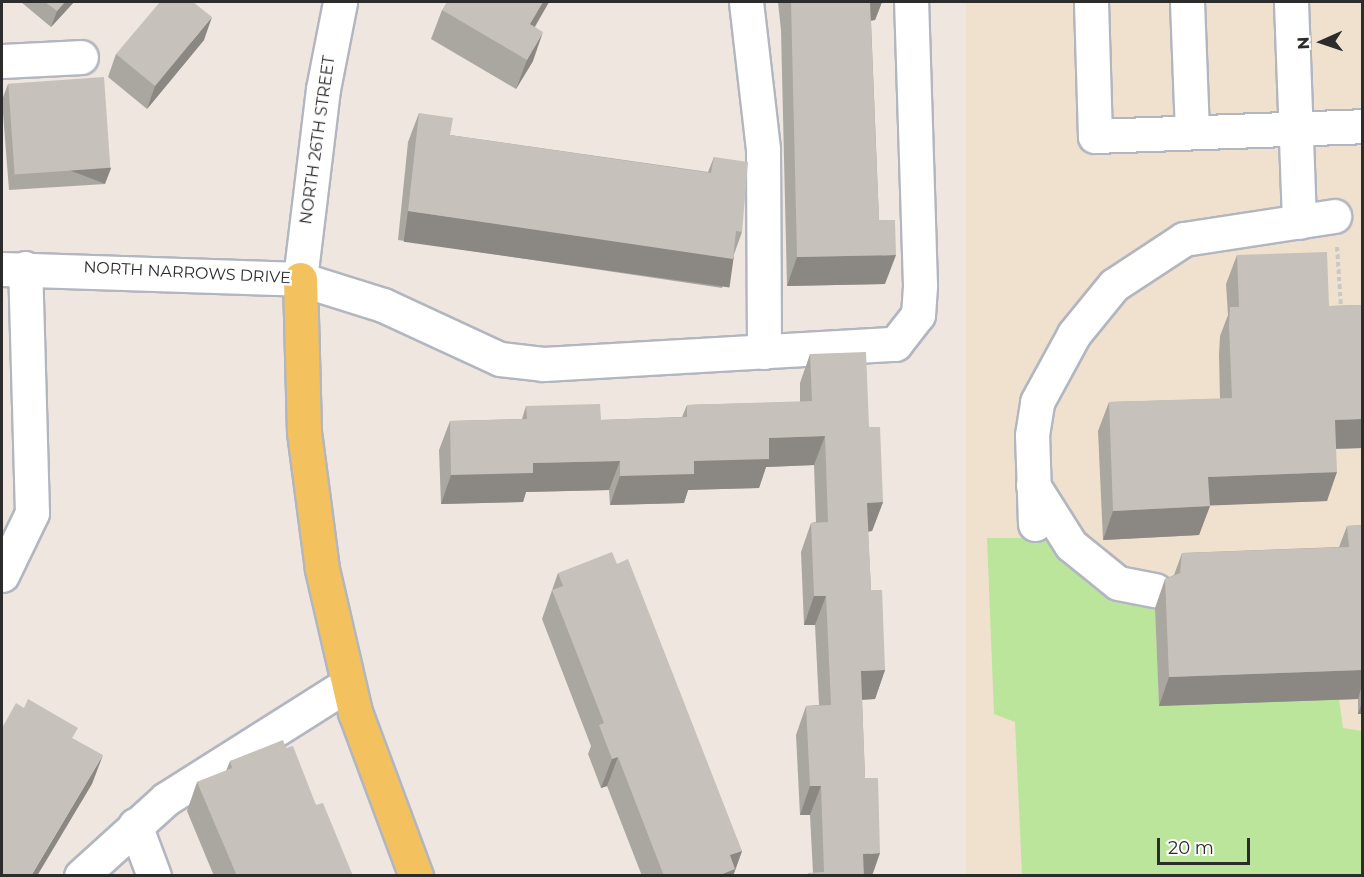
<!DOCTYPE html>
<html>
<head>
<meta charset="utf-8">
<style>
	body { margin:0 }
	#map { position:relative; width:1364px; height:877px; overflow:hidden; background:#eee6df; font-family:Montserrat,sans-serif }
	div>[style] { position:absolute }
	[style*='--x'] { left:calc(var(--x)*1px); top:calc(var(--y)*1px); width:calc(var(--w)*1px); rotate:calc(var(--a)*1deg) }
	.education>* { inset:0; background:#f0e1ce; transform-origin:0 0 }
	.green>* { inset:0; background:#bbe59b }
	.path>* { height:4px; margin-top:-2px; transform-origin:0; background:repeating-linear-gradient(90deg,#c8c8c8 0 4.5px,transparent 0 7.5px) }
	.roads { filter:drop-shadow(2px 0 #b2b6c0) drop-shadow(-2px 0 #b2b6c0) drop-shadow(0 2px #b2b6c0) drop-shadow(0 -2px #b2b6c0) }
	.minor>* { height:33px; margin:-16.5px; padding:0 16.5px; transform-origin:16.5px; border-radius:16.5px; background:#fff }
	.major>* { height:33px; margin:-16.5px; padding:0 16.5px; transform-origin:16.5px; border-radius:16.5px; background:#f3c25f }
	.wall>* { inset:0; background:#aaa6a0 }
	.shaded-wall>* { inset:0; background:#8b8782; transform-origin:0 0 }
	.building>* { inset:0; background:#c6c1ba; transform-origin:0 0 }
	span { translate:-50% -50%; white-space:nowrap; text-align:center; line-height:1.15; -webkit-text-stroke:4.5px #fff; paint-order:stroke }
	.street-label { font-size:16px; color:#2c2c2c }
	.frame { position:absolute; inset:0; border:3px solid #2c2c2c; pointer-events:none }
	.north { position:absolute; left:1292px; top:12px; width:60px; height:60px; -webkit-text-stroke:4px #fff; paint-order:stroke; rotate:267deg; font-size:16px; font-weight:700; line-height:24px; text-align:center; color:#2c2c2c }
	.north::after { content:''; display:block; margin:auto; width:21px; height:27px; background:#2c2c2c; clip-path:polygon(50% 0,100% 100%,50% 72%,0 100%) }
	.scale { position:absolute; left:1157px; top:838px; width:93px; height:27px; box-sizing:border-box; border:3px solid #2c2c2c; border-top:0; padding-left:8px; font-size:18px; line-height:21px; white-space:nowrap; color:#2c2c2c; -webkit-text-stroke:4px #fff; paint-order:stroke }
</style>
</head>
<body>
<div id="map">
	<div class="education">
		<div style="left:966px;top:2px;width:396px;height:874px"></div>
	</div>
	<div class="green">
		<div style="clip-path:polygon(987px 538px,1040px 538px,1155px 601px,1159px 706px,1339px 699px,1343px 728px,1362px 731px,1362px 875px,1022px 875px,1015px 722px,994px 714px)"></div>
	</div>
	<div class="path">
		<div style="--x:1337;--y:247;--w:61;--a:86.2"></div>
	</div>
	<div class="roads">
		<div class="minor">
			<div style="--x:746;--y:2;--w:149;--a:83.4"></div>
			<div style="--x:763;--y:150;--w:202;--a:89.7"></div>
			<div style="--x:1091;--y:2;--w:134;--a:88.3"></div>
			<div style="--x:1095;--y:136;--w:267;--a:-2.1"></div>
			<div style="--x:1187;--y:2;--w:130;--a:87.8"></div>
			<div style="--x:1291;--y:2;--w:220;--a:87.9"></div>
			<div style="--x:2;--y:61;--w:79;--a:-2.9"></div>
			<div style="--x:2;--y:269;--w:298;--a:1.9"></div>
			<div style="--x:300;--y:279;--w:87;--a:17.4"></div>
			<div style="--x:383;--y:305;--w:129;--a:24.8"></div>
			<div style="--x:500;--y:359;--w:43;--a:6.6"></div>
			<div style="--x:543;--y:364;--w:353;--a:-3.3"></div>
			<div style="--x:895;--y:344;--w:37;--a:-52"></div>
			<div style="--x:918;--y:315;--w:30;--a:-86"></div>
			<div style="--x:920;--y:285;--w:283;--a:-91.8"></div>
			<div style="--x:300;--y:279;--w:191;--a:-83.1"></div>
			<div style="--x:323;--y:89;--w:89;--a:-78.9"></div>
			<div style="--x:1033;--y:485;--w:71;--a:57.7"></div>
			<div style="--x:1071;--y:545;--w:60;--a:39"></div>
			<div style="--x:1118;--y:583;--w:38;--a:11"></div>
			<div style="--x:1035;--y:524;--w:89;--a:-91.9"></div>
			<div style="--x:1032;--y:435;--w:33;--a:-81"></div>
			<div style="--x:1037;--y:402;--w:77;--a:-61.4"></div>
			<div style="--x:1074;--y:334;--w:63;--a:-50.8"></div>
			<div style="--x:1114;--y:285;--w:84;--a:-33.3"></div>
			<div style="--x:1184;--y:239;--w:152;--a:-8.7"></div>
			<div style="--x:2;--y:575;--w:69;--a:-64.2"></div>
			<div style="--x:32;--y:513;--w:245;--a:-91.6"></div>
			<div style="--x:135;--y:825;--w:54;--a:69.6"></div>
			<div style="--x:81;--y:876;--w:115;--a:-42.2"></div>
			<div style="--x:166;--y:799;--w:215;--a:-32.3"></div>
		</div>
		<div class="major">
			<div style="--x:300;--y:279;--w:153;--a:88.5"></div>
			<div style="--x:304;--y:432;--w:138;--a:82.5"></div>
			<div style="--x:322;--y:569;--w:147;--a:77"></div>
			<div style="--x:355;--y:712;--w:175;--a:69.6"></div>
		</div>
	</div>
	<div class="wall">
		<div style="clip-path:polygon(21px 2px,74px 2px,51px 27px)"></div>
		<div style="clip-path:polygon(549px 2px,535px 27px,533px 61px,516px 89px,431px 39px,442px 10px)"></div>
		<div style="clip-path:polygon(778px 2px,882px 2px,875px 20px,871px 21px,879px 220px,885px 284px,787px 286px,781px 30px)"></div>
		<div style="clip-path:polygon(204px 40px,147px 109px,108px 77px,116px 54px)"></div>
		<div style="clip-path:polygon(8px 84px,111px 168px,105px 184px,9px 190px,2px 100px)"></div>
		<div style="clip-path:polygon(419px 113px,450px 135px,708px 172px,714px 157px,742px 232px,722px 288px,398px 240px,408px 142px)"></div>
		<div style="clip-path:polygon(1237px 255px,1329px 306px,1362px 305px,1362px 448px,1336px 449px,1327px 501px,1210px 505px,1199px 535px,1103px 540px,1098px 431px,1109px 402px,1220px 399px,1219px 355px,1220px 336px,1228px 315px,1226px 284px)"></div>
		<div style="clip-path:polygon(810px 354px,869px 427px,883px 502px,872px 531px,868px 532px,871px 590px,885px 670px,875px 699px,862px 700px,865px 778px,872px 876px,807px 876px,808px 873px,813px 873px,810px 815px,800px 815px,796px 735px,806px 706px,819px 705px,815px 625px,804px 625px,801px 552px,811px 523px,816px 522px,814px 465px,766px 467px,759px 488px,688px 490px,684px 503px,610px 505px,609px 490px,526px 492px,523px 502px,441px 504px,439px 450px,450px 421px,522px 419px,526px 406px,601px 420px,682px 417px,687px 405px,800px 402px,800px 383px)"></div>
		<div style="clip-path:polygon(1362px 525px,1362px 714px,1358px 714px,1358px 699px,1159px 706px,1155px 608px,1165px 579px,1174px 575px,1182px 553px,1339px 547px,1347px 526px)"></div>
		<div style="clip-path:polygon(558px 573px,742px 851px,733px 876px,642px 876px,607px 786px,601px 788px,588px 754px,591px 746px,542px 619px)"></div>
		<div style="clip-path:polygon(286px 748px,353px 876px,214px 876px,187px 811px,197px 782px,226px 771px,230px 761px)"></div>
	</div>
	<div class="shaded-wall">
		<div style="clip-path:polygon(65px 2px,74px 2px,51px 27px,57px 11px)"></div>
		<div style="clip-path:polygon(543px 2px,549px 2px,519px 53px,530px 24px)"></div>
		<div style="clip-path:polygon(866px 2px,882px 2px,875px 20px,859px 21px)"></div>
		<div style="clip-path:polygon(212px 17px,204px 40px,147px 109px,155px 86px)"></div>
		<div style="clip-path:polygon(543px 32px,533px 61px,516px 89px,527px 60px)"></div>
		<div style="left:111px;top:168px;width:17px;height:97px;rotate:111deg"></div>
		<div style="left:408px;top:211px;width:329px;height:31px;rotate:8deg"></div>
		<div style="clip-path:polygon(896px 255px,885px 284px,787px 286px,797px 257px)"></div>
		<div style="clip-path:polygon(1362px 419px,1362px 448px,1324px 449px,1335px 420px)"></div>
		<div style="clip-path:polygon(825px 436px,814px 465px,766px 467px,759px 488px,688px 490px,684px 503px,610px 505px,620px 476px,694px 461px,769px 438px)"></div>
		<div style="clip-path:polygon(620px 461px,609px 490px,526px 492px,523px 502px,441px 504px,451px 475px,533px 463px)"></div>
		<div style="clip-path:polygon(1337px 472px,1327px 501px,1198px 506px,1208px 477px)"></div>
		<div style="clip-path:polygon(883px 502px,872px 531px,857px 532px,867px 503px)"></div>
		<div style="clip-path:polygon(1210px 506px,1199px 535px,1103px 540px,1113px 511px)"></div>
		<div style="clip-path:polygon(814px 596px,826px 596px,815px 625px,804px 625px)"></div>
		<div style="clip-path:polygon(885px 670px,875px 699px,851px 700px,861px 671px)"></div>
		<div style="clip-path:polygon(1362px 670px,1362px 685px,1358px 699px,1159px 706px,1169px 677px)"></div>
		<div style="clip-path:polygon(1362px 703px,1362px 714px,1358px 714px)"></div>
		<div style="clip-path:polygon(103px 755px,92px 784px,37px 876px,31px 876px)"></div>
		<div style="clip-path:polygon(618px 757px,607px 786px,601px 788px,612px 759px)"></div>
		<div style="clip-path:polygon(810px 786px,821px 786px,810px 815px,800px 815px)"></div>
		<div style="clip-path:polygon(742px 851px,733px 876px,718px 876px,730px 855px)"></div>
		<div style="clip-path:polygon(880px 853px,872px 876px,855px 876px,863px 854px)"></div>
	</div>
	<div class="building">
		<div style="clip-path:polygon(45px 2px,65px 2px,57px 11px)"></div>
		<div style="clip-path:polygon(160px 2px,193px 2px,212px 17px,155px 86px,116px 54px)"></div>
		<div style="clip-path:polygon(447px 2px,543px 2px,530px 24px,543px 32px,527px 60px,442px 10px)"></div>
		<div style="clip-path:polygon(791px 2px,870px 2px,879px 220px,895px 220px,896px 255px,797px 257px)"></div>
		<div style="left:104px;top:77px;width:91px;height:96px;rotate:86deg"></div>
		<div style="clip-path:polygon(419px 113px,453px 118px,450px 135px,711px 173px,714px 157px,748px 162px,742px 232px,736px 231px,733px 259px,408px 211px)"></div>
		<div style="clip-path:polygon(1327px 252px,1329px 306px,1362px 305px,1362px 419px,1335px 420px,1337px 472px,1208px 477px,1210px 506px,1113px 511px,1109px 402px,1232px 398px,1229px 326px,1230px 307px,1239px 307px,1237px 255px)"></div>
		<div style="clip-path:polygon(866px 352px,869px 427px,880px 427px,883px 502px,867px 503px,871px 590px,882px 590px,885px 670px,861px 671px,865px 778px,878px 778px,880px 853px,863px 854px,864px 876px,808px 876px,808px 873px,824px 872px,821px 786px,810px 786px,806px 706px,831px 705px,826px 596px,814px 596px,811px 523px,828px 522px,825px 436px,769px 438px,769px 459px,694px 461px,694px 474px,620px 476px,620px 461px,533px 463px,533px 473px,451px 475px,450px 421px,527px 419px,526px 406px,600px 404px,601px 420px,687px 417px,687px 405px,812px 401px,810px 354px)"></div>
		<div style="clip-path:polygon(1362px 525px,1362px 670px,1169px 677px,1165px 579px,1180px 573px,1182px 553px,1349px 547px,1347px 526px)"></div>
		<div style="clip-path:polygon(612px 552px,617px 564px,628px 559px,742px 851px,730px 855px,735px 869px,718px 876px,664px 876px,618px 757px,612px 759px,599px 725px,604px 723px,552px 590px,563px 586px,558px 573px)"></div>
		<div style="clip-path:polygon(28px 699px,78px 728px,72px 738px,103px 755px,31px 876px,2px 876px,2px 728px,16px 703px,24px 708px)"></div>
		<div style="clip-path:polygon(283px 740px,286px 748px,293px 746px,316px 805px,323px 803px,353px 876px,237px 876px,197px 782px,232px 768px,230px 761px)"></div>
	</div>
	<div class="street-label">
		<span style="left:318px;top:140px;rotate:-82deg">NORTH 26TH STREET</span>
		<span style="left:187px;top:273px;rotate:3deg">NORTH NARROWS DRIVE</span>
	</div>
	<div class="frame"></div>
	<div class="north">N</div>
	<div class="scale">20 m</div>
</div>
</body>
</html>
